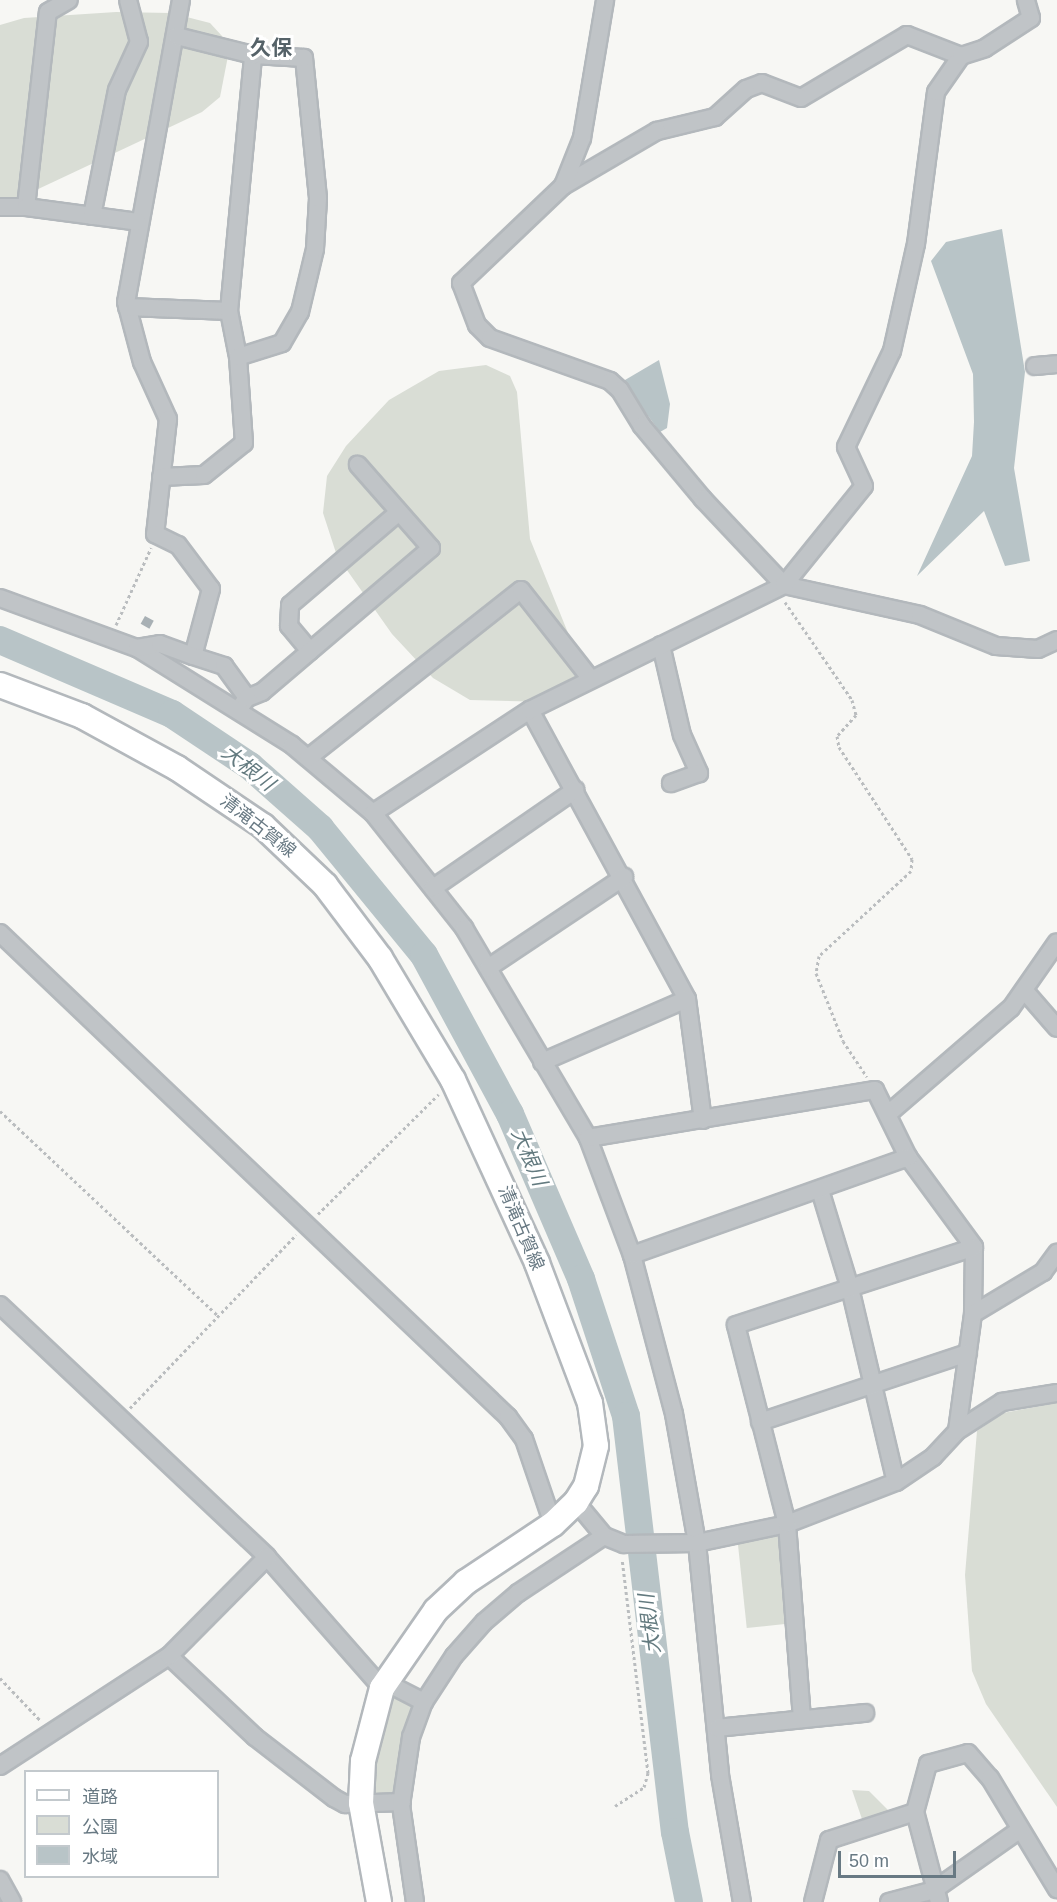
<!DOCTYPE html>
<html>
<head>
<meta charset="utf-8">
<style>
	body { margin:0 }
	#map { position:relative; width:1057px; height:1902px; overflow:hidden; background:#f7f7f4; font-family:Arial,"Noto Sans JP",sans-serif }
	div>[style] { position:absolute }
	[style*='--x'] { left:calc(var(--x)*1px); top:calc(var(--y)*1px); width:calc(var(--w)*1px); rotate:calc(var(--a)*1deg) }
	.green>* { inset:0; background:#d9ddd5; transform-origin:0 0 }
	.water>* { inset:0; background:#b8c4c7 }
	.river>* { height:28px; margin:-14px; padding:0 14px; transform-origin:14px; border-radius:14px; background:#b8c4c7 }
	.building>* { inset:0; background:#a8b0b4; transform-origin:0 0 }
	.path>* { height:3px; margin-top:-1.5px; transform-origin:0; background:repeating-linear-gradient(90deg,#babdbf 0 3px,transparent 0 6px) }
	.roads { filter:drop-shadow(2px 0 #b3b8bc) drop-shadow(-2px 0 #b3b8bc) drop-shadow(0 2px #b3b8bc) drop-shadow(0 -2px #b3b8bc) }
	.street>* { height:16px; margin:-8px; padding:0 8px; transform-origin:8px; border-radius:8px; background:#c0c4c7 }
	.secondary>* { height:24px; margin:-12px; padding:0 12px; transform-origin:12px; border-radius:12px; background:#fff }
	span { translate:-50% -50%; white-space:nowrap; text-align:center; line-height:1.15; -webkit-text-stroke:6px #fff; paint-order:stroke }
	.street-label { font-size:18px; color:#687983 }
	.water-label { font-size:20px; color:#637a7f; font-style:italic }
	.quarter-label { font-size:21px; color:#556268; font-weight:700 }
	.legend { position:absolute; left:24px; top:1770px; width:195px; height:108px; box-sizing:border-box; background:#fff; border:2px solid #c3c9cd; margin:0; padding:8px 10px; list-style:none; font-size:18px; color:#687983 }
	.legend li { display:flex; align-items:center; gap:12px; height:30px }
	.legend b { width:30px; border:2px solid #c3c9cd }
	.scale { position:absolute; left:838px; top:1851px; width:118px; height:27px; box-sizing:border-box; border:3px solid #687983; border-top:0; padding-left:8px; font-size:18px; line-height:21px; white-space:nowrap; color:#687983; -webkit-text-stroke:4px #fff; paint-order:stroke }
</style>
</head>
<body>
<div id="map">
	<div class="green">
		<div style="clip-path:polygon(116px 12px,171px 13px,210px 23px,222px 36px,228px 56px,220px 97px,202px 112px,0 207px,0 25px,24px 18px)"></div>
		<div style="clip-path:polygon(486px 365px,510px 376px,517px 392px,530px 539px,581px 665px,578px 680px,546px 702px,470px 700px,433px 678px,392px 634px,337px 556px,323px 513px,327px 476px,346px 446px,389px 400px,439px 371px)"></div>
		<div style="clip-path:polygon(1057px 1403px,1057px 1807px,986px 1704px,972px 1671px,965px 1575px,977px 1431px,1003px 1413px)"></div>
		<div style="left:780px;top:1533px;width:91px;height:43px;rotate:84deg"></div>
		<div style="clip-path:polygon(390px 1693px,416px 1706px,398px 1794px,370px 1798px,372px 1762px)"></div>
		<div style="clip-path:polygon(852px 1790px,869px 1791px,890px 1812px,863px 1822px)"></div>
	</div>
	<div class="water">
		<div style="clip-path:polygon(1002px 229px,1025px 372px,1014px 468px,1030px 561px,1005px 566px,984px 511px,917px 576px,972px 456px,974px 422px,973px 374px,931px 261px,946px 242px)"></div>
		<div style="clip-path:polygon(659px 360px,670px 404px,667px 428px,660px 432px,625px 385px,625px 380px)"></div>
	</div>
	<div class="river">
		<div style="--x:0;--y:640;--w:187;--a:23.3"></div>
		<div style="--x:172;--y:714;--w:94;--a:33.7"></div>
		<div style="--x:250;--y:766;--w:94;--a:41.5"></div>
		<div style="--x:320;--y:828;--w:164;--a:50.7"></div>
		<div style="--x:424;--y:955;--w:181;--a:61.6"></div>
		<div style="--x:510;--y:1114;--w:180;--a:66.7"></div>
		<div style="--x:581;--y:1279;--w:144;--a:71.8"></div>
		<div style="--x:626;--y:1416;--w:419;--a:83.3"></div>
		<div style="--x:675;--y:1832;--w:71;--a:78.7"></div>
	</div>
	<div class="building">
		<div style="left:145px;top:616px;width:10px;height:9px;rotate:29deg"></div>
	</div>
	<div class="path">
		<div style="--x:785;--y:602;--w:119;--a:55.6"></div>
		<div style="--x:852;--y:700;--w:16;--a:75"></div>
		<div style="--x:856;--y:715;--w:28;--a:132"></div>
		<div style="--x:837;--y:736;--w:11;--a:80"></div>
		<div style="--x:839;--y:747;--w:134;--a:56.9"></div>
		<div style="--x:912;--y:859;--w:12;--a:95"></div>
		<div style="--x:911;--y:871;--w:125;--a:137.3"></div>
		<div style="--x:819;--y:956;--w:17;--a:100"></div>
		<div style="--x:816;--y:973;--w:73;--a:68.3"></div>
		<div style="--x:843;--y:1041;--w:43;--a:56.3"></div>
		<div style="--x:116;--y:625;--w:85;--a:-65.6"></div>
		<div style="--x:0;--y:1111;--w:299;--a:43.2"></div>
		<div style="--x:318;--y:1214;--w:170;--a:-44.8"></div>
		<div style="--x:130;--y:1408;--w:240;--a:-46.2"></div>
		<div style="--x:0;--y:1678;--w:58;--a:46.4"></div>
		<div style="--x:615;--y:1806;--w:35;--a:-33"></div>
		<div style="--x:644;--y:1787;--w:15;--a:-74"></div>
		<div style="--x:648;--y:1773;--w:216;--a:-96.9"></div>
	</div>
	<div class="roads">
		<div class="street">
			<div style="--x:181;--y:0;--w:307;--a:100.3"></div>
			<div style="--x:126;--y:302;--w:62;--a:75.1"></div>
			<div style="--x:142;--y:362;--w:63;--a:65.5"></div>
			<div style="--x:168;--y:419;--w:116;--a:96.4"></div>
			<div style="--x:155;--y:534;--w:25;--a:26"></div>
			<div style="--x:178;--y:545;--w:55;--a:53.1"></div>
			<div style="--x:211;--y:589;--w:69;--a:105"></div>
			<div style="--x:193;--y:656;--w:33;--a:18"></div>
			<div style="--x:224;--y:666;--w:39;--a:54"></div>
			<div style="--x:247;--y:698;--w:15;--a:127"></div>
			<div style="--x:961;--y:56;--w:58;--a:-158.7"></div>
			<div style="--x:907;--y:35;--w:123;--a:149.3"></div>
			<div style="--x:801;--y:98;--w:42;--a:-159"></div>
			<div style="--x:762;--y:83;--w:17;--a:159"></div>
			<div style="--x:746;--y:89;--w:42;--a:137.9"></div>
			<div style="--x:715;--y:117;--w:60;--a:166.4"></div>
			<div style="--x:657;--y:131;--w:109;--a:149.7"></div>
			<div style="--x:563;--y:186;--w:141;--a:136.4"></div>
			<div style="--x:461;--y:283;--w:45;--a:69.1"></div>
			<div style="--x:477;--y:325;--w:18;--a:45"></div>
			<div style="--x:490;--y:338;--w:127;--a:19.7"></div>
			<div style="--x:610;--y:381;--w:13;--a:42"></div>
			<div style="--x:620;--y:390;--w:42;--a:58.6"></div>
			<div style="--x:642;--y:426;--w:95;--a:50.1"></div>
			<div style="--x:703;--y:499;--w:118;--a:46.7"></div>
			<div style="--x:784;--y:585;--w:139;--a:12.4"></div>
			<div style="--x:920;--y:615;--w:82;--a:22.2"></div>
			<div style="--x:996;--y:646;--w:42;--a:4.1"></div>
			<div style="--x:1038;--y:649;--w:21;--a:-25"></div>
			<div style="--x:563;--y:186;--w:52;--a:-68.4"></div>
			<div style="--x:582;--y:138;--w:140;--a:-80.5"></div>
			<div style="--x:0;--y:207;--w:26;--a:0"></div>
			<div style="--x:26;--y:207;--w:196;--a:-83.6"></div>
			<div style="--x:48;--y:12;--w:24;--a:-30"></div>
			<div style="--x:26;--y:207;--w:113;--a:7.6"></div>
			<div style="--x:92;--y:216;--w:128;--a:-78.8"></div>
			<div style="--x:117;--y:90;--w:53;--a:-65.4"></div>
			<div style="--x:139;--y:42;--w:43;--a:-104.7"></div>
			<div style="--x:127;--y:307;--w:102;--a:2.2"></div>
			<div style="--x:238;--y:357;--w:47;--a:-101.1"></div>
			<div style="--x:229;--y:311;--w:257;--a:-84.6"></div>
			<div style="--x:1035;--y:366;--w:22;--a:-5"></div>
			<div style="--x:161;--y:477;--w:43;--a:-2.7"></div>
			<div style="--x:204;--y:475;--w:51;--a:-38.7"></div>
			<div style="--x:244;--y:443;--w:86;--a:-94"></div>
			<div style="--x:238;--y:357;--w:46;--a:-17.7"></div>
			<div style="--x:282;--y:343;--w:36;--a:-60"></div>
			<div style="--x:300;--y:312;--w:65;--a:-76.6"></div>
			<div style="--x:315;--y:249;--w:51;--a:-86.6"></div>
			<div style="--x:318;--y:198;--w:141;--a:-95.7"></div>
			<div style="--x:304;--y:58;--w:51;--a:-176.6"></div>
			<div style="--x:253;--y:55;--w:79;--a:-166.1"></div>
			<div style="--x:0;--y:598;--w:146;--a:20.1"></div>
			<div style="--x:137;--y:648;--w:183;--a:32"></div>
			<div style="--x:292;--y:745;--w:106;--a:40"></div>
			<div style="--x:373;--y:813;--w:147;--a:51.6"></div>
			<div style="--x:464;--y:928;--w:244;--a:59.4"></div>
			<div style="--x:588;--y:1138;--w:125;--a:69.4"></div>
			<div style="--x:632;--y:1255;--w:164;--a:75.2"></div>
			<div style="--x:674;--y:1414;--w:131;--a:79.9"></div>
			<div style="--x:697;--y:1543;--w:233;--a:84.3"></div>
			<div style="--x:720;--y:1775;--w:129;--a:80.2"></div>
			<div style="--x:661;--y:645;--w:92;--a:76.9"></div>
			<div style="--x:682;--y:735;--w:42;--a:65.9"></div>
			<div style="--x:699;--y:773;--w:30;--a:160"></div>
			<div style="--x:137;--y:648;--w:23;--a:-10"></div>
			<div style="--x:160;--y:644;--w:35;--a:20"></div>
			<div style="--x:310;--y:651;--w:33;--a:-130"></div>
			<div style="--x:289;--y:626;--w:21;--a:-87"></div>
			<div style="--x:290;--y:605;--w:143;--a:-40.5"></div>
			<div style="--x:247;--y:698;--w:16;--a:-22"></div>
			<div style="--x:262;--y:692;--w:222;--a:-40.4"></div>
			<div style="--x:431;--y:548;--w:111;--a:-131.3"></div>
			<div style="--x:530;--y:710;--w:329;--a:61.5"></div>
			<div style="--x:687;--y:999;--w:122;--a:82.5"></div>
			<div style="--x:308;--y:758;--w:271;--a:-38.3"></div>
			<div style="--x:521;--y:590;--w:112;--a:51.9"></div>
			<div style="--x:373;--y:813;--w:188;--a:-33.3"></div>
			<div style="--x:530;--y:710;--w:283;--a:-26.2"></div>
			<div style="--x:784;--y:585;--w:127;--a:-51.1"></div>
			<div style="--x:864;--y:486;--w:43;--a:-114.8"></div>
			<div style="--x:846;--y:447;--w:106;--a:-64.4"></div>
			<div style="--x:892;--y:351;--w:110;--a:-77.4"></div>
			<div style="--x:916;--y:244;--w:153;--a:-82.5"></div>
			<div style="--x:936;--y:92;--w:44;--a:-55.2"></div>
			<div style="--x:961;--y:56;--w:25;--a:-18"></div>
			<div style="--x:985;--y:48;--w:55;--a:-33.1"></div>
			<div style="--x:1031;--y:18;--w:19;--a:-106"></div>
			<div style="--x:433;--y:888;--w:173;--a:-34.6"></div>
			<div style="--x:0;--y:933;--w:702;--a:43.61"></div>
			<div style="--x:508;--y:1417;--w:27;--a:54"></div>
			<div style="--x:524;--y:1439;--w:90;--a:71.2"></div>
			<div style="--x:488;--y:968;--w:164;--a:-33.8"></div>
			<div style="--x:1024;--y:990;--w:50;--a:49"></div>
			<div style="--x:542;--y:1062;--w:158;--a:-23.5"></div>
			<div style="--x:888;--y:1114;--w:162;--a:-40.8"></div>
			<div style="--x:1011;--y:1008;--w:80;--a:-55.1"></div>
			<div style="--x:588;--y:1138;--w:291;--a:-9.5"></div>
			<div style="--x:875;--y:1090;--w:75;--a:63.8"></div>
			<div style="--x:908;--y:1157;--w:112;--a:53.7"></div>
			<div style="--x:974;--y:1247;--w:67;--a:90.9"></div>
			<div style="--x:973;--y:1314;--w:118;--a:97.8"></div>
			<div style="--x:820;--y:1190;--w:102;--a:73"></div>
			<div style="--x:850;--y:1288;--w:199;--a:76.7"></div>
			<div style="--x:632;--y:1255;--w:293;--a:-19.5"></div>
			<div style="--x:0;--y:1305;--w:367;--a:43.3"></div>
			<div style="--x:267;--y:1557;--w:174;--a:48.7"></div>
			<div style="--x:973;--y:1314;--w:82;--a:-31"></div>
			<div style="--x:1043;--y:1272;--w:24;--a:-54"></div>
			<div style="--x:760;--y:1422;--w:219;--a:-18.4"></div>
			<div style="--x:576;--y:1502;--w:44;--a:50.5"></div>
			<div style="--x:604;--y:1536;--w:22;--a:22"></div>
			<div style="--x:624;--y:1544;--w:73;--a:-0.8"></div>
			<div style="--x:697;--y:1543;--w:92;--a:-11.9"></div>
			<div style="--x:787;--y:1524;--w:117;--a:-21.1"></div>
			<div style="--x:896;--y:1482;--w:45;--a:-34"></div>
			<div style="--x:933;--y:1457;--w:35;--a:-47"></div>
			<div style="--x:957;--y:1431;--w:54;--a:-32.8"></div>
			<div style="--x:1002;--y:1402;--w:56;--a:-9.3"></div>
			<div style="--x:169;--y:1656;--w:118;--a:43.3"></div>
			<div style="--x:255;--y:1737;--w:100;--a:37.7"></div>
			<div style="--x:334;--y:1798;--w:13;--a:29"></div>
			<div style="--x:345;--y:1804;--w:57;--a:-2"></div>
			<div style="--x:385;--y:1682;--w:44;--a:27.1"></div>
			<div style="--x:802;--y:1719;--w:196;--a:-94.4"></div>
			<div style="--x:787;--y:1524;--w:205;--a:-104.4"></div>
			<div style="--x:736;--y:1325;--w:250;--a:-18.1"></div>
			<div style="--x:717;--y:1728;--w:149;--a:-5.8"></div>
			<div style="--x:0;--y:1766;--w:202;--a:-33.1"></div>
			<div style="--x:169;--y:1656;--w:139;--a:-45.3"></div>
			<div style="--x:0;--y:1880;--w:25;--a:61"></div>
			<div style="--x:415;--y:1902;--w:98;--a:-98.2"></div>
			<div style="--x:401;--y:1805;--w:69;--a:-81.6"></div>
			<div style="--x:411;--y:1737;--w:37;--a:-70"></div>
			<div style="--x:424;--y:1702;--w:55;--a:-56.9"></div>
			<div style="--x:454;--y:1656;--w:45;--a:-48.6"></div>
			<div style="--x:484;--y:1622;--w:45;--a:-40.5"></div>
			<div style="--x:518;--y:1593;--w:103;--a:-33.5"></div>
			<div style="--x:813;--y:1902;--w:64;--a:-75.5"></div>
			<div style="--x:829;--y:1840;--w:90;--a:-18"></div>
			<div style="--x:889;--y:1902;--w:47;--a:-14.9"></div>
			<div style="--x:934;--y:1890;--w:103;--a:-35.1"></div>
			<div style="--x:939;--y:1902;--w:93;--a:-104.9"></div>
			<div style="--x:915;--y:1812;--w:50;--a:-74.8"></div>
			<div style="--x:928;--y:1764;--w:41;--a:-15.4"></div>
			<div style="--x:968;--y:1753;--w:33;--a:49"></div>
			<div style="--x:990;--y:1778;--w:130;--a:58.9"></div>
		</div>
		<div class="secondary">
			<div style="--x:0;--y:685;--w:88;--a:20.7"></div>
			<div style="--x:82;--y:716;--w:108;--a:28.7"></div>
			<div style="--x:177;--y:768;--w:104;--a:34"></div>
			<div style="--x:263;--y:826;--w:86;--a:43.6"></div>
			<div style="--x:325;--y:885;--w:91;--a:53"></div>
			<div style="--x:380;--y:958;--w:142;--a:59.1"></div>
			<div style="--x:453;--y:1080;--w:201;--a:65.3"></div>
			<div style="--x:537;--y:1263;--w:150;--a:69.3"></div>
			<div style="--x:590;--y:1403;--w:43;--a:82.1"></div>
			<div style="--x:596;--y:1446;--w:41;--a:104"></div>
			<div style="--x:586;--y:1486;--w:19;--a:122"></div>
			<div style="--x:576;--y:1502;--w:32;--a:136"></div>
			<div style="--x:553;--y:1524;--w:105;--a:146.3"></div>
			<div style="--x:466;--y:1582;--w:41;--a:137"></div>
			<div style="--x:436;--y:1610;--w:95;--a:124.7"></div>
			<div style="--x:382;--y:1688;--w:75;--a:104.6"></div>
			<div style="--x:363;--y:1761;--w:42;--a:92.7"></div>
			<div style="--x:361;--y:1803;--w:101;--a:79.7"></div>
		</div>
	</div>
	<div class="street-label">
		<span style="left:258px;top:826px;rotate:38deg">清滝古賀線</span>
		<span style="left:521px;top:1228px;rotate:67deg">清滝古賀線</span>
	</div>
	<div class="water-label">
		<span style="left:248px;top:768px;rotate:38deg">大根川</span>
		<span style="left:529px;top:1157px;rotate:67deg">大根川</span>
		<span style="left:650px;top:1624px;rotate:-97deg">大根川</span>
	</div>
	<div class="quarter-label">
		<span style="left:271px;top:48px">久保</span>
	</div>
	<ul class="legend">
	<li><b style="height:8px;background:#fff"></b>道路</li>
	<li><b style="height:16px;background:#d9ddd5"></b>公園</li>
	<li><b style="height:16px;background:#b8c4c7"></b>水域</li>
	</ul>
	<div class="scale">50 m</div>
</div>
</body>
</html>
